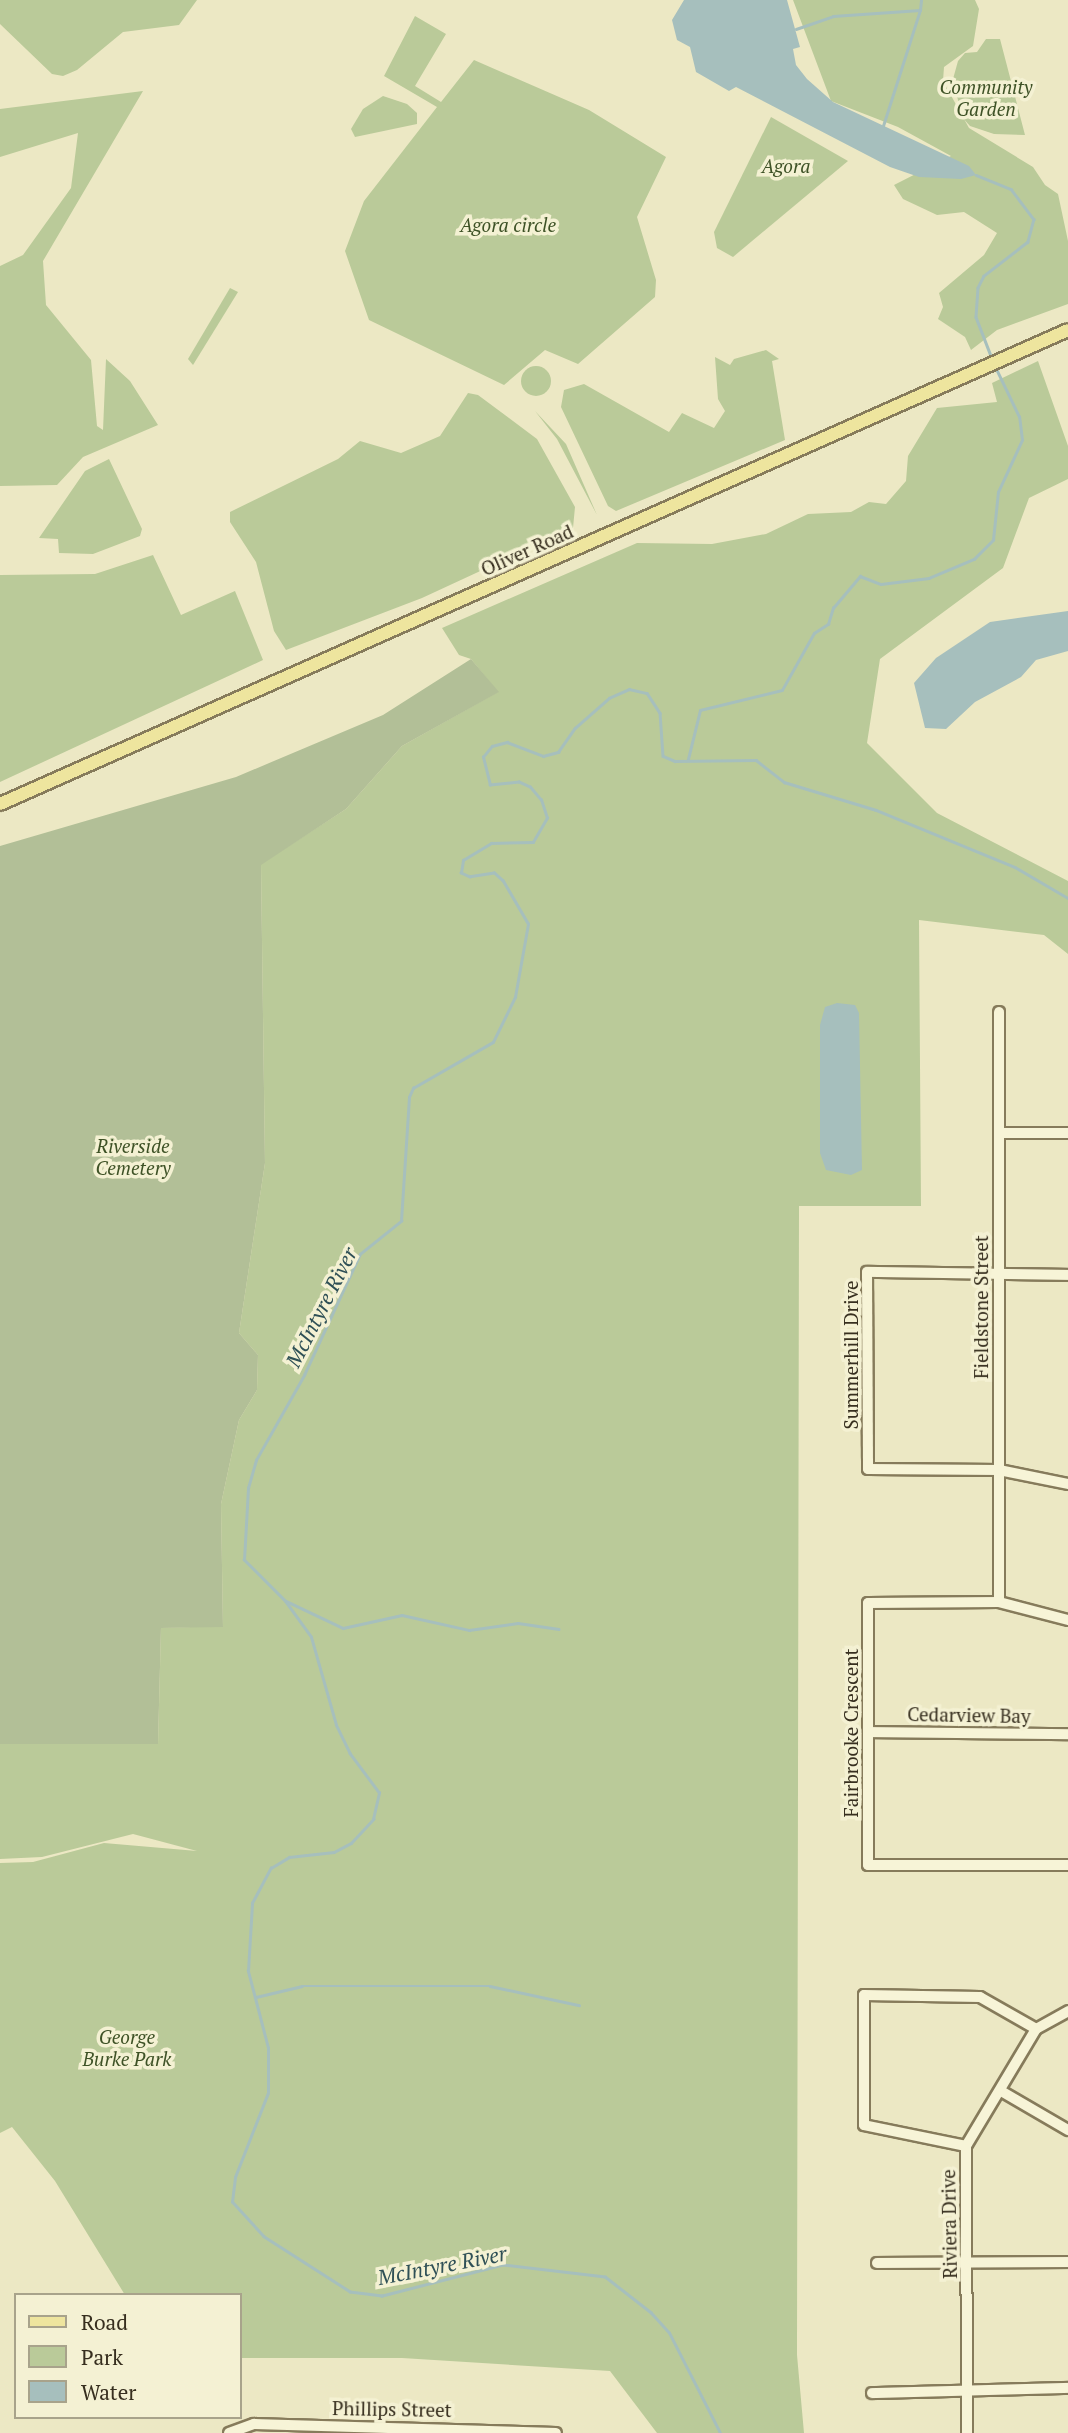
<!DOCTYPE html>
<html>
<head>
<meta charset="utf-8">
<style>
	body { margin:0 }
	#map { position:relative; width:1068px; height:2433px; overflow:hidden; background:#ece8c4; font-family:"PT Serif",serif }
	div>[style] { position:absolute }
	[style*='--x'] { left:calc(var(--x)*1px); top:calc(var(--y)*1px); width:calc(var(--w)*1px); rotate:calc(var(--a)*1deg) }
	.green>* { inset:0; background:#baca99 }
	.round { border-radius:50% }
	.cemetery>* { inset:0; background:#b2bf97 }
	.water>* { inset:0; background:#a6bfbd }
	.stream>* { height:2.5px; margin:-1.25px; padding:0 1.25px; transform-origin:1.25px; border-radius:1.25px; background:#a6bfbd }
	.roads { filter:drop-shadow(2px 0 #867b5b) drop-shadow(-2px 0 #867b5b) drop-shadow(0 2px #867b5b) drop-shadow(0 -2px #867b5b) }
	.minor>* { height:10px; margin:-5px; padding:0 5px; transform-origin:5px; border-radius:5px; background:#f7f4d7 }
	.major>* { height:12px; margin:-6px; padding:0 6px; transform-origin:6px; border-radius:6px; background:#eee59e }
	span { translate:-50% -50%; white-space:nowrap; text-align:center; line-height:1.15; -webkit-text-stroke:7px #f4f1d3; paint-order:stroke }
	.park-label { font-size:19px; color:#3e5226; font-style:italic }
	.street-label { font-size:19px; color:#372f1f }
	.water-label { font-size:21px; color:#2f5056; font-style:italic }
	.legend { position:absolute; left:14px; top:2293px; width:228px; height:126px; box-sizing:border-box; background:#f4f1d3; border:2px solid #a8a38b; margin:0; padding:9px 12px; list-style:none; font-size:21px; color:#372f1f }
	.legend li { display:flex; align-items:center; gap:14px; height:35px }
	.legend b { width:35px; border:2px solid #a8a38b }
</style>
</head>
<body>
<div id="map">
	<div class="green">
		<div style="clip-path:polygon(0 0,197px 0,179px 25px,123px 32px,77px 70px,63px 76px,52px 74px,0 24px)"></div>
		<div style="clip-path:polygon(793px 0,975px 0,979px 9px,973px 46px,944px 67px,943px 81px,969px 128px,1033px 167px,1045px 185px,1058px 194px,1068px 241px,1068px 304px,997px 330px,971px 350px,965px 337px,938px 319px,943px 307px,939px 293px,984px 255px,997px 233px,964px 212px,937px 215px,903px 199px,894px 185px,951px 156px,898px 127px,831px 101px)"></div>
		<div style="clip-path:polygon(415px 16px,446px 34px,415px 86px,441px 102px,474px 60px,589px 110px,666px 157px,637px 217px,656px 280px,655px 297px,578px 364px,545px 350px,504px 385px,369px 320px,345px 251px,364px 201px,437px 107px,384px 76px)"></div>
		<div style="clip-path:polygon(986px 39px,1000px 39px,1025px 135px,994px 134px,970px 126px,962px 117px,953px 79px,958px 61px,965px 53px,977px 52px)"></div>
		<div style="clip-path:polygon(143px 91px,43px 261px,46px 305px,91px 360px,97px 426px,103px 430px,106px 359px,130px 381px,158px 425px,83px 457px,57px 485px,0 486px,0 266px,23px 255px,71px 188px,78px 133px,0 157px,0 109px)"></div>
		<div style="clip-path:polygon(383px 96px,407px 104px,417px 113px,417px 124px,355px 137px,351px 129px,363px 109px)"></div>
		<div style="clip-path:polygon(771px 117px,848px 161px,733px 257px,717px 248px,714px 232px)"></div>
		<div style="clip-path:polygon(230px 288px,238px 292px,193px 365px,188px 359px)"></div>
		<div style="clip-path:polygon(766px 350px,779px 359px,772px 361px,785px 440px,616px 511px,608px 506px,561px 407px,564px 390px,584px 384px,669px 432px,682px 413px,714px 428px,725px 411px,718px 399px,715px 357px,730px 365px,734px 359px)"></div>
		<div style="clip-path:polygon(1038px 361px,1068px 446px,1068px 479px,1029px 498px,1003px 568px,880px 659px,867px 743px,937px 813px,1068px 881px,1068px 954px,1044px 935px,919px 920px,921px 1206px,799px 1206px,797px 2355px,804px 2433px,657px 2433px,610px 2371px,402px 2358px,240px 2358px,240px 2295px,125px 2295px,55px 2181px,12px 2127px,0 2133px,0 1863px,33px 1862px,104px 1843px,197px 1851px,133px 1834px,42px 1857px,0 1859px,0 1744px,158px 1744px,161px 1628px,223px 1626px,221px 1504px,239px 1420px,257px 1390px,258px 1355px,239px 1333px,265px 1163px,261px 864px,346px 809px,402px 746px,498px 692px,471px 659px,459px 655px,442px 628px,637px 543px,712px 544px,766px 534px,808px 514px,851px 512px,869px 502px,886px 504px,906px 481px,908px 456px,937px 408px,997px 402px,992px 383px)"></div>
		<div class="round" style="left:521px;top:366px;width:30px;height:30px"></div>
		<div style="clip-path:polygon(468px 393px,478px 395px,537px 439px,575px 507px,573px 528px,422px 598px,286px 650px,274px 631px,256px 562px,230px 522px,230px 512px,338px 459px,360px 441px,401px 453px,440px 436px)"></div>
		<div style="clip-path:polygon(535px 411px,566px 444px,597px 515px,557px 439px)"></div>
		<div style="clip-path:polygon(109px 459px,142px 529px,140px 536px,93px 554px,59px 553px,58px 539px,39px 538px,85px 471px)"></div>
		<div style="clip-path:polygon(153px 555px,181px 615px,235px 591px,263px 660px,0 782px,0 575px,95px 574px)"></div>
	</div>
	<div class="cemetery">
		<div style="clip-path:polygon(471px 659px,499px 692px,402px 746px,346px 809px,261px 865px,265px 1163px,239px 1333px,258px 1355px,257px 1390px,239px 1420px,221px 1504px,223px 1627px,161px 1628px,158px 1744px,0 1744px,0 846px,236px 777px,383px 715px)"></div>
	</div>
	<div class="water">
		<div style="clip-path:polygon(684px 0,787px 0,800px 47px,793px 49px,796px 65px,807px 79px,833px 102px,969px 166px,976px 175px,961px 179px,919px 177px,890px 167px,736px 87px,729px 91px,696px 72px,690px 47px,677px 40px,672px 20px)"></div>
		<div style="clip-path:polygon(1068px 611px,1068px 651px,1036px 660px,1021px 677px,975px 702px,946px 729px,925px 728px,914px 683px,936px 658px,990px 622px)"></div>
		<div style="clip-path:polygon(837px 1003px,855px 1005px,859px 1013px,862px 1170px,851px 1175px,826px 1170px,820px 1153px,820px 1025px,825px 1007px)"></div>
	</div>
	<div class="stream">
		<div style="--x:796;--y:29;--w:39;--a:-19"></div>
		<div style="--x:833;--y:16;--w:87;--a:-3.9"></div>
		<div style="--x:920;--y:10;--w:10;--a:-84"></div>
		<div style="--x:883;--y:126;--w:122;--a:-72.3"></div>
		<div style="--x:976;--y:175;--w:38;--a:22"></div>
		<div style="--x:1011;--y:189;--w:38;--a:53"></div>
		<div style="--x:1034;--y:219;--w:24;--a:105"></div>
		<div style="--x:1028;--y:242;--w:56;--a:142.3"></div>
		<div style="--x:984;--y:276;--w:13;--a:117"></div>
		<div style="--x:978;--y:288;--w:29;--a:94"></div>
		<div style="--x:976;--y:317;--w:47;--a:68.9"></div>
		<div style="--x:688;--y:759;--w:50;--a:-76.2"></div>
		<div style="--x:700;--y:710;--w:84;--a:-13.7"></div>
		<div style="--x:782;--y:690;--w:65;--a:-60.7"></div>
		<div style="--x:814;--y:633;--w:17;--a:-33"></div>
		<div style="--x:828;--y:624;--w:17;--a:-73"></div>
		<div style="--x:833;--y:608;--w:42;--a:-49.8"></div>
		<div style="--x:860;--y:576;--w:22;--a:21"></div>
		<div style="--x:881;--y:584;--w:48;--a:-7.1"></div>
		<div style="--x:929;--y:578;--w:49;--a:-22.9"></div>
		<div style="--x:974;--y:559;--w:27;--a:-45"></div>
		<div style="--x:993;--y:540;--w:48;--a:-84.1"></div>
		<div style="--x:998;--y:492;--w:57;--a:-65.2"></div>
		<div style="--x:1022;--y:440;--w:23;--a:-97"></div>
		<div style="--x:1019;--y:417;--w:55;--a:-115.6"></div>
		<div style="--x:286;--y:1601;--w:63;--a:25.3"></div>
		<div style="--x:343;--y:1628;--w:60;--a:-12.4"></div>
		<div style="--x:402;--y:1615;--w:69;--a:12.6"></div>
		<div style="--x:469;--y:1630;--w:49;--a:-8.1"></div>
		<div style="--x:518;--y:1623;--w:41;--a:8.3"></div>
		<div style="--x:256;--y:1997;--w:47;--a:-13.4"></div>
		<div style="--x:302;--y:1986;--w:188;--a:0"></div>
		<div style="--x:490;--y:1986;--w:91;--a:12.1"></div>
		<div style="--x:720;--y:2433;--w:112;--a:-117"></div>
		<div style="--x:669;--y:2333;--w:27;--a:-132"></div>
		<div style="--x:651;--y:2313;--w:58;--a:-142"></div>
		<div style="--x:605;--y:2277;--w:103;--a:-173.3"></div>
		<div style="--x:503;--y:2265;--w:125;--a:165.6"></div>
		<div style="--x:382;--y:2296;--w:32;--a:-173"></div>
		<div style="--x:350;--y:2292;--w:102;--a:-147.4"></div>
		<div style="--x:264;--y:2237;--w:47;--a:-132.4"></div>
		<div style="--x:232;--y:2202;--w:25;--a:-83"></div>
		<div style="--x:235;--y:2177;--w:90;--a:-68.6"></div>
		<div style="--x:268;--y:2093;--w:45;--a:-90"></div>
		<div style="--x:268;--y:2048;--w:80;--a:-104.6"></div>
		<div style="--x:248;--y:1971;--w:68;--a:-86.6"></div>
		<div style="--x:252;--y:1903;--w:40;--a:-62"></div>
		<div style="--x:271;--y:1868;--w:21;--a:-31"></div>
		<div style="--x:289;--y:1857;--w:45;--a:-6.3"></div>
		<div style="--x:334;--y:1852;--w:19;--a:-28"></div>
		<div style="--x:351;--y:1843;--w:33;--a:-47"></div>
		<div style="--x:373;--y:1819;--w:27;--a:-77"></div>
		<div style="--x:379;--y:1793;--w:49;--a:-126.6"></div>
		<div style="--x:350;--y:1754;--w:32;--a:-116"></div>
		<div style="--x:336;--y:1725;--w:91;--a:-105.9"></div>
		<div style="--x:311;--y:1637;--w:44;--a:-125.8"></div>
		<div style="--x:285;--y:1601;--w:58;--a:-135"></div>
		<div style="--x:244;--y:1560;--w:72;--a:-86.8"></div>
		<div style="--x:248;--y:1488;--w:29;--a:-74"></div>
		<div style="--x:256;--y:1460;--w:98;--a:-60.5"></div>
		<div style="--x:304;--y:1375;--w:133;--a:-65.2"></div>
		<div style="--x:360;--y:1254;--w:53;--a:-38.8"></div>
		<div style="--x:401;--y:1221;--w:124;--a:-86.3"></div>
		<div style="--x:409;--y:1097;--w:10;--a:-66"></div>
		<div style="--x:413;--y:1088;--w:92;--a:-29.9"></div>
		<div style="--x:493;--y:1042;--w:50;--a:-63.9"></div>
		<div style="--x:515;--y:997;--w:74;--a:-79.9"></div>
		<div style="--x:528;--y:924;--w:50;--a:-120.2"></div>
		<div style="--x:503;--y:881;--w:12;--a:-138"></div>
		<div style="--x:494;--y:873;--w:24;--a:171"></div>
		<div style="--x:470;--y:877;--w:10;--a:-156"></div>
		<div style="--x:461;--y:873;--w:13;--a:-81"></div>
		<div style="--x:463;--y:860;--w:33;--a:-31"></div>
		<div style="--x:491;--y:843;--w:42;--a:-1.4"></div>
		<div style="--x:533;--y:842;--w:28;--a:-60"></div>
		<div style="--x:547;--y:818;--w:19;--a:-108"></div>
		<div style="--x:541;--y:800;--w:17;--a:-130"></div>
		<div style="--x:530;--y:787;--w:12;--a:-156"></div>
		<div style="--x:519;--y:782;--w:29;--a:174"></div>
		<div style="--x:490;--y:785;--w:29;--a:-104"></div>
		<div style="--x:483;--y:757;--w:14;--a:-51"></div>
		<div style="--x:492;--y:746;--w:16;--a:-15"></div>
		<div style="--x:507;--y:742;--w:39;--a:21"></div>
		<div style="--x:543;--y:756;--w:16;--a:-15"></div>
		<div style="--x:558;--y:752;--w:29;--a:-55"></div>
		<div style="--x:575;--y:728;--w:45;--a:-41.4"></div>
		<div style="--x:609;--y:698;--w:22;--a:-24"></div>
		<div style="--x:629;--y:689;--w:18;--a:13"></div>
		<div style="--x:647;--y:693;--w:24;--a:57"></div>
		<div style="--x:660;--y:713;--w:43;--a:86"></div>
		<div style="--x:663;--y:756;--w:13;--a:23"></div>
		<div style="--x:675;--y:761;--w:81;--a:-0.7"></div>
		<div style="--x:756;--y:760;--w:36;--a:38"></div>
		<div style="--x:784;--y:782;--w:96;--a:16.9"></div>
		<div style="--x:876;--y:810;--w:150;--a:22.3"></div>
		<div style="--x:1015;--y:867;--w:61;--a:30.3"></div>
	</div>
	<div class="roads">
		<div class="minor">
			<div style="--x:999;--y:1012;--w:590;--a:90"></div>
			<div style="--x:999;--y:1133;--w:69;--a:0"></div>
			<div style="--x:1068;--y:1275;--w:201;--a:-179.1"></div>
			<div style="--x:867;--y:1272;--w:197;--a:89.7"></div>
			<div style="--x:868;--y:1469;--w:131;--a:0.4"></div>
			<div style="--x:999;--y:1470;--w:70;--a:11.5"></div>
			<div style="--x:1068;--y:1620;--w:71;--a:-165.4"></div>
			<div style="--x:999;--y:1602;--w:131;--a:179.6"></div>
			<div style="--x:868;--y:1603;--w:262;--a:90"></div>
			<div style="--x:868;--y:1865;--w:200;--a:0"></div>
			<div style="--x:869;--y:1732;--w:199;--a:0.6"></div>
			<div style="--x:1001;--y:2091;--w:78;--a:30.2"></div>
			<div style="--x:966;--y:2146;--w:104;--a:-168.4"></div>
			<div style="--x:864;--y:2125;--w:130;--a:-90"></div>
			<div style="--x:864;--y:1995;--w:116;--a:1"></div>
			<div style="--x:980;--y:1997;--w:64;--a:29.7"></div>
			<div style="--x:877;--y:2263;--w:191;--a:-0.3"></div>
			<div style="--x:872;--y:2393;--w:196;--a:-1.5"></div>
			<div style="--x:229;--y:2433;--w:27;--a:-20"></div>
			<div style="--x:254;--y:2424;--w:302;--a:1.7"></div>
			<div style="--x:967;--y:2433;--w:287;--a:-90.2"></div>
			<div style="--x:966;--y:2146;--w:136;--a:-59.1"></div>
			<div style="--x:1036;--y:2029;--w:37;--a:-29"></div>
		</div>
		<div class="major">
			<div style="--x:0;--y:804;--w:1168;--a:-23.93"></div>
		</div>
	</div>
	<div class="park-label">
		<span style="left:986px;top:98px">Community<br>Garden</span>
		<span style="left:786px;top:166px">Agora</span>
		<span style="left:508px;top:225px">Agora circle</span>
		<span style="left:133px;top:1157px">Riverside<br>Cemetery</span>
		<span style="left:127px;top:2048px">George<br>Burke Park</span>
	</div>
	<div class="street-label">
		<span style="left:527px;top:550px;rotate:-24deg">Oliver Road</span>
		<span style="left:981px;top:1307px;rotate:-90deg">Fieldstone Street</span>
		<span style="left:851px;top:1355px;rotate:-90deg">Summerhill Drive</span>
		<span style="left:969px;top:1715px;rotate:1deg">Cedarview Bay</span>
		<span style="left:851px;top:1733px;rotate:-90deg">Fairbrooke Crescent</span>
		<span style="left:949px;top:2224px;rotate:-91deg">Riviera Drive</span>
		<span style="left:392px;top:2409px;rotate:1deg">Phillips Street</span>
	</div>
	<div class="water-label">
		<span style="left:321px;top:1307px;rotate:-63deg">McIntyre River</span>
		<span style="left:442px;top:2265px;rotate:-11deg">McIntyre River</span>
	</div>
	<ul class="legend">
	<li><b style="height:9px;background:#eee59e"></b>Road</li>
	<li><b style="height:19px;background:#baca99"></b>Park</li>
	<li><b style="height:19px;background:#a6bfbd"></b>Water</li>
	</ul>
</div>
</body>
</html>
